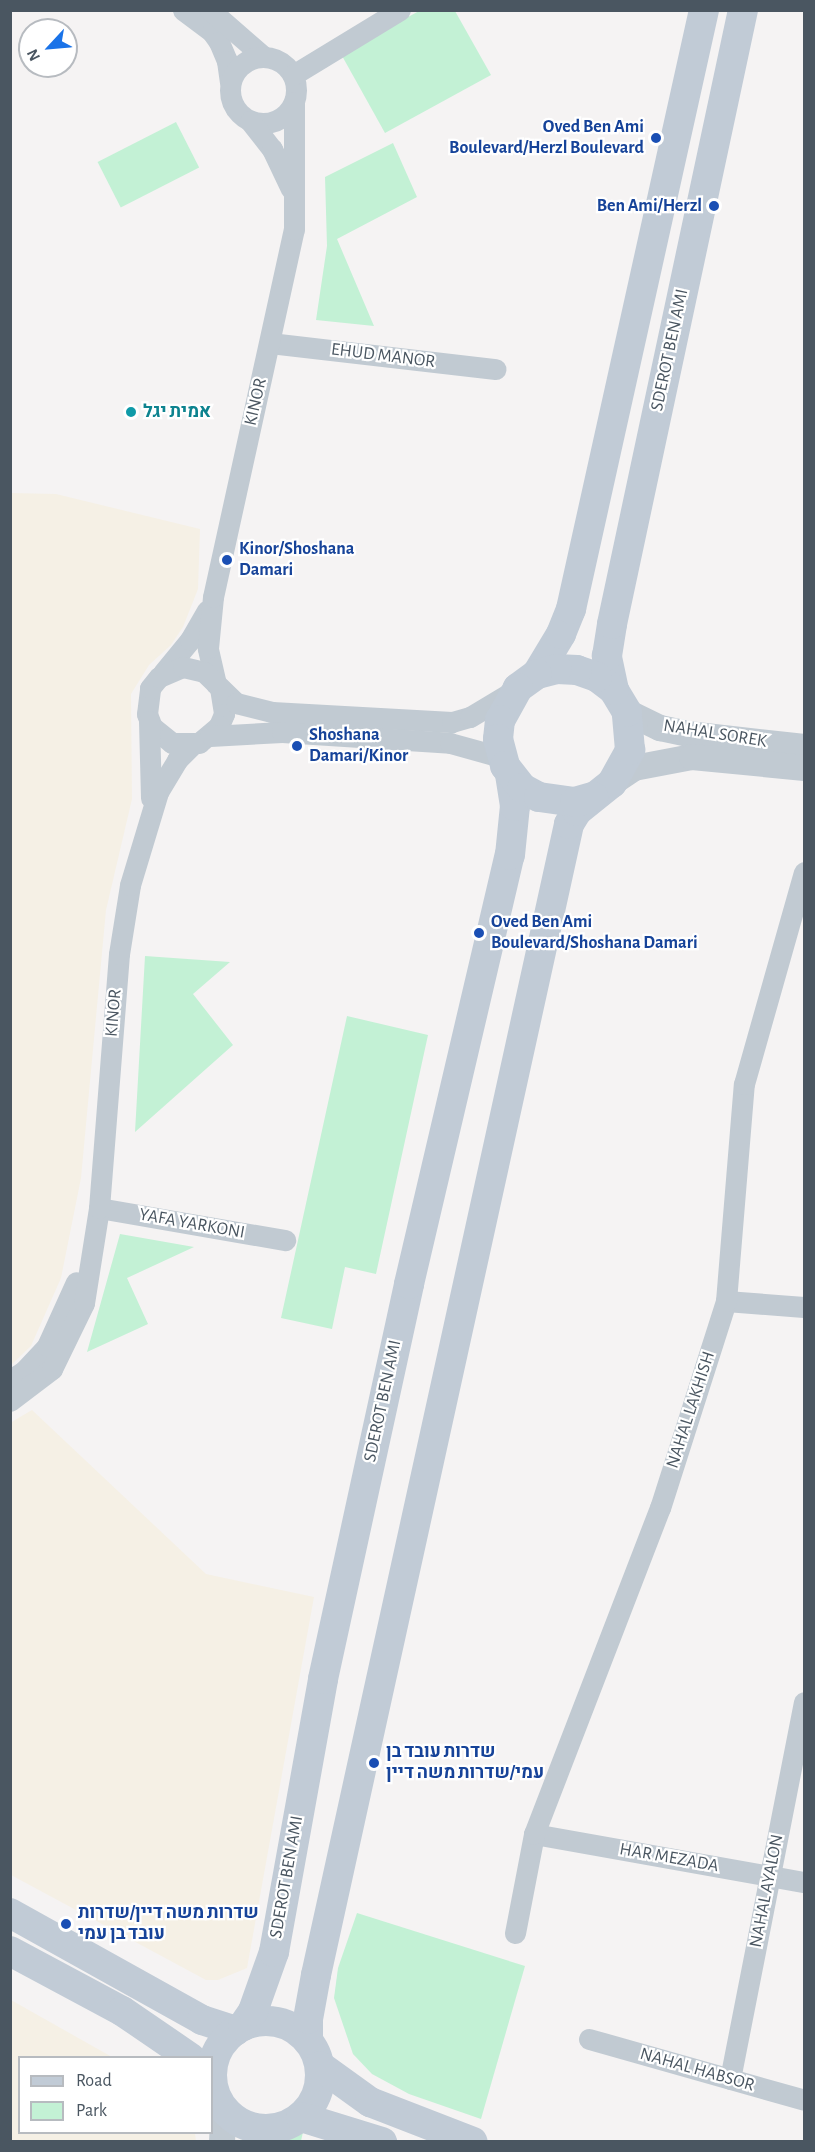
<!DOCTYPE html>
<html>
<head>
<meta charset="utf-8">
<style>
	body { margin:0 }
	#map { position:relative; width:815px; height:2152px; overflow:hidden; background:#f5f3f3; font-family:"Alegreya Sans",Heebo,sans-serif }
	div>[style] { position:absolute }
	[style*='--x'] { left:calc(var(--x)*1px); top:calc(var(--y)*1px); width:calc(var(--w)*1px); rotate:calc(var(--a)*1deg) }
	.green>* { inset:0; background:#c3f1d5; transform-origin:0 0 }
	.sand>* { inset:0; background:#f5f0e5 }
	.minor>* { height:21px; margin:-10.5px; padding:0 10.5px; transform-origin:10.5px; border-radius:10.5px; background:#c1cad2 }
	.minor>.ring { margin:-10.5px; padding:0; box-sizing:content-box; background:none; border:21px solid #c1cad2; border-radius:50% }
	.tertiary>* { height:26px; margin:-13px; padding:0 13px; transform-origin:13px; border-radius:13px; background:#c1cad2 }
	.secondary>* { height:30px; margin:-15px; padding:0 15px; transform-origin:15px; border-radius:15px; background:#c1cbd6 }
	.secondary>.ring { margin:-15px; padding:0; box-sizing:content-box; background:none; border:30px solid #c1cbd6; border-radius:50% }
	.dots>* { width:16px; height:16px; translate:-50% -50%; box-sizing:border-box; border:3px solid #fff; border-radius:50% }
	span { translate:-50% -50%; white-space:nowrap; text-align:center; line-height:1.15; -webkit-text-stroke:4.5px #fff; paint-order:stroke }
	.transit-label { font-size:18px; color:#164399; font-weight:700 }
	.right { translate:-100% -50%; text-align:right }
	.left { translate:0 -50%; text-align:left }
	.street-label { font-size:18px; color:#4a5661 }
	.culture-label { font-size:18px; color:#0d838f; font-weight:700 }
	.frame { position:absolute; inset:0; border:12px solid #4a5661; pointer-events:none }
	.legend { position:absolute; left:18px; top:2056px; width:195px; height:78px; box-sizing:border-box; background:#fff; border:2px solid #b7bbc0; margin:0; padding:8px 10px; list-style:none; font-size:18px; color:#4a5661 }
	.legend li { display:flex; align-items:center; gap:12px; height:30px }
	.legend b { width:30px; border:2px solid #b7bbc0 }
	.north { position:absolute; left:18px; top:18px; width:60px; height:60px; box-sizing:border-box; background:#fff; border:2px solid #b7bbc0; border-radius:50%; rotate:244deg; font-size:16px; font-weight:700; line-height:24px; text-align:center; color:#4a5661 }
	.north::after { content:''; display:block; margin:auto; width:21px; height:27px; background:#1a73e8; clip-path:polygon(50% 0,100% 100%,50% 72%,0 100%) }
</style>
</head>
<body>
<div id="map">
	<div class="green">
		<div style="clip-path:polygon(419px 11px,455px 11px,491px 75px,385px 133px,341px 54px)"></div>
		<div style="left:176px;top:122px;width:51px;height:88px;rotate:63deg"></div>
		<div style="clip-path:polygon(393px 143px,417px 197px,337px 239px,374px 326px,316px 320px,327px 246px,325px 177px)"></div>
		<div style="clip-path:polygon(145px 956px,230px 962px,193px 994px,233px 1045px,135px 1132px)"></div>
		<div style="clip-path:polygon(347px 1016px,428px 1035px,376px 1274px,345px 1267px,332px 1329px,281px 1318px)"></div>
		<div style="clip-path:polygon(120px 1234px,194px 1247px,127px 1278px,148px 1324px,87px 1352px)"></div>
		<div style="clip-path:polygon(357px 1913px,525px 1966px,481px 2119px,409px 2094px,372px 2074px,353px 2054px,334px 1998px,338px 1968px)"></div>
		<div style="clip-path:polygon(305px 2123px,301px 2141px,275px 2142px,276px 2137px)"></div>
	</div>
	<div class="sand">
		<div style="clip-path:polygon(11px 493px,56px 494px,200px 529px,198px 589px,183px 627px,171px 645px,149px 665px,131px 694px,132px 799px,106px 910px,81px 1178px,61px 1278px,31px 1346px,11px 1365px)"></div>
		<div style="clip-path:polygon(32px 1410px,206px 1574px,314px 1597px,247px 1968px,218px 1980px,206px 1980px,11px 1875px,10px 1423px)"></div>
		<div style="clip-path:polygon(11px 2000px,112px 2057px,20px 2058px,20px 2132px,195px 2133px,196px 2141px,11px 2141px)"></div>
	</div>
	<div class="minor">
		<div style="--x:183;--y:10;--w:36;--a:37"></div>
		<div style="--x:212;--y:32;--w:12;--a:55"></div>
		<div style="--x:219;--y:42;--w:21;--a:67"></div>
		<div style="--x:227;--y:61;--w:21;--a:82"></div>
		<div style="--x:210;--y:10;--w:70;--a:41"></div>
		<div class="ring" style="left:230px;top:57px;width:45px;height:45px"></div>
		<div style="--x:293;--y:75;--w:125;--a:-31.3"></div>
		<div style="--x:250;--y:121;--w:36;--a:52"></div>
		<div style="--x:272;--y:149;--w:44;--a:64.6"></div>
		<div style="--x:270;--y:343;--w:227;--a:6.6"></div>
		<div style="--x:163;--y:673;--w:43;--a:-50.7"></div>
		<div style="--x:190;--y:640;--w:34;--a:-60"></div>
		<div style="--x:216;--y:684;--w:37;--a:-103"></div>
		<div style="--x:208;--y:648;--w:51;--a:-84.4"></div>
		<div style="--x:213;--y:597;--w:377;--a:-77.6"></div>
		<div style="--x:294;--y:229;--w:127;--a:-90"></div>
		<div style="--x:220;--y:688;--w:26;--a:81"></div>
		<div style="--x:224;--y:714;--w:13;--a:113"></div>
		<div style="--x:219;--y:726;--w:26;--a:140"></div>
		<div style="--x:199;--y:743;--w:27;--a:180"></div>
		<div style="--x:172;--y:743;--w:26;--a:-141"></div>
		<div style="--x:152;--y:727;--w:14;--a:-111"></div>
		<div style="--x:147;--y:714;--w:26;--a:-83"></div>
		<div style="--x:150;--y:688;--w:14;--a:-51"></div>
		<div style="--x:159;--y:677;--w:26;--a:-23"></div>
		<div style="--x:183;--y:667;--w:22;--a:13"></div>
		<div style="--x:204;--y:672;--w:45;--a:44.1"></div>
		<div style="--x:236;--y:703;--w:37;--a:14"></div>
		<div style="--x:272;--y:712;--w:180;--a:3.2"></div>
		<div style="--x:452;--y:722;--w:19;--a:-16"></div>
		<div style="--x:470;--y:717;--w:52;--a:-31"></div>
		<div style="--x:149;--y:721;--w:77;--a:88.5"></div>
		<div style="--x:210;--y:736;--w:72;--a:-3.2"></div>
		<div style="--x:282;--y:732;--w:168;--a:3.7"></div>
		<div style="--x:450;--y:743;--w:53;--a:15.4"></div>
		<div style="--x:99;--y:1208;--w:189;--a:9.8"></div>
		<div style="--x:726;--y:1301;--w:78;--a:4.4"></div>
		<div style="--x:10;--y:1380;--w:17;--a:-33"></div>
		<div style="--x:24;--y:1371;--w:34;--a:-47"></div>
		<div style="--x:47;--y:1346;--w:70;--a:-65.6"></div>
		<div style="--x:10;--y:1401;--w:53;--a:-37.3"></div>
		<div style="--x:52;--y:1369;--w:73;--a:-64.1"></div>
		<div style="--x:84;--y:1303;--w:96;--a:-81"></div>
		<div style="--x:99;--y:1208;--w:255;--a:-85.5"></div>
		<div style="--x:119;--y:954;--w:70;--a:-80.9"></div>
		<div style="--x:130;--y:885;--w:97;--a:-73.2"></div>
		<div style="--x:158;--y:792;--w:37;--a:-59"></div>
		<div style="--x:177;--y:760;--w:23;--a:-45"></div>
		<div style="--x:534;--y:1834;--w:274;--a:10.1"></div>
		<div style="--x:515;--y:1933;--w:101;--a:-79.1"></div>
		<div style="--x:534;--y:1834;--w:350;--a:-68.9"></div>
		<div style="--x:660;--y:1508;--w:217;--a:-72.3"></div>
		<div style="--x:726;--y:1301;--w:218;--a:-85.3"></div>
		<div style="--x:744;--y:1084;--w:220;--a:-74.2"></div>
		<div style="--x:589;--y:2039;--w:223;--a:15.8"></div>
		<div style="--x:730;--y:2079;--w:384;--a:-78.9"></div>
	</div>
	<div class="tertiary">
		<div style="--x:627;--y:712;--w:37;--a:26"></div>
		<div style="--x:660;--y:728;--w:29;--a:12"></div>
		<div style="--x:688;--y:734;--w:117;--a:6.4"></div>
		<div style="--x:612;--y:783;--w:27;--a:-34"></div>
		<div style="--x:634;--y:768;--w:59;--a:-10.7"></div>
		<div style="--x:692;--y:757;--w:113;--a:5.6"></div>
		<div style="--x:222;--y:2142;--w:34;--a:-87"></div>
		<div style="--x:265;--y:2142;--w:16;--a:-52"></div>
	</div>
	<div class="secondary">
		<div style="--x:537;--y:674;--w:47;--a:-59"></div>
		<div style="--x:561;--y:634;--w:27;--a:-68"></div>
		<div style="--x:571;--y:609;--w:614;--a:-77.48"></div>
		<div style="--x:614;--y:690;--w:35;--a:-102"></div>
		<div style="--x:607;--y:656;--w:32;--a:-81"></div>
		<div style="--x:612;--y:624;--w:628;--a:-77.96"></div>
		<div style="--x:10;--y:1913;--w:220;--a:29.1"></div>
		<div style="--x:202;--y:2020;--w:35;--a:18"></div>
		<div style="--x:10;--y:1951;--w:127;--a:28.2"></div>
		<div style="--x:122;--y:2011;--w:83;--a:34.3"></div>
		<div class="ring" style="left:212px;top:2021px;width:78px;height:78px"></div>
		<div style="--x:243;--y:2026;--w:18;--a:-56"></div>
		<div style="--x:253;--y:2011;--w:63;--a:-70.4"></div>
		<div style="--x:274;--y:1952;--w:277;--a:-79.8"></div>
		<div style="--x:323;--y:1679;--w:404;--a:-77.7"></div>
		<div style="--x:409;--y:1284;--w:441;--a:-76.8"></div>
		<div style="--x:510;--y:855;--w:49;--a:-84.2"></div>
		<div style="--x:515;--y:806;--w:32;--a:-99"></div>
		<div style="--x:308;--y:2040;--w:21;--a:-90"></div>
		<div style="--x:308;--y:2019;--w:45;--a:-79.7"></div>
		<div style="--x:316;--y:1975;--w:1178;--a:-77.6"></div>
		<div style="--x:569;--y:824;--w:15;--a:-58"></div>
		<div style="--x:577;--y:811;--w:45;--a:-38.7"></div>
		<div style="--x:612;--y:783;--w:38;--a:-61"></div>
		<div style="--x:630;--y:750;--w:38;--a:-95"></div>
		<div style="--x:627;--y:712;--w:26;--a:-121"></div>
		<div style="--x:614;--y:690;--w:21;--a:-143"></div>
		<div style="--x:597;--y:677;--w:21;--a:-161"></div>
		<div style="--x:577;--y:670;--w:20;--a:-177"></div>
		<div style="--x:557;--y:669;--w:21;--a:166"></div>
		<div style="--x:537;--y:674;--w:24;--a:144"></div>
		<div style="--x:518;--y:688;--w:37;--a:119"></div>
		<div style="--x:500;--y:720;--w:19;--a:96"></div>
		<div style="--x:498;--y:739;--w:28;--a:75"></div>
		<div style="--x:505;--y:766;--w:28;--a:52"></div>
		<div style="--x:522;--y:788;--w:19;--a:28"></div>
		<div style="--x:539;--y:797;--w:36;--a:8"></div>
		<div style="--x:575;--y:802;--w:19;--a:-16"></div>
		<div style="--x:320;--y:2066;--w:62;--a:35.8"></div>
		<div style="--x:370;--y:2102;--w:110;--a:21.2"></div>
		<div style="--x:301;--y:2117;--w:85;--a:17.2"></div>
	</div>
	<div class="dots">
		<div style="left:656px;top:138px;background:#1a4fb4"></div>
		<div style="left:714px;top:206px;background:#1a4fb4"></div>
		<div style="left:131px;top:412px;background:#0f9aa8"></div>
		<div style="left:227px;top:560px;background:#1a4fb4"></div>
		<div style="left:297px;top:746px;background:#1a4fb4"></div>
		<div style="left:479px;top:933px;background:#1a4fb4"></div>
		<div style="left:374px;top:1763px;background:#1a4fb4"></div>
		<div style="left:66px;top:1924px;background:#1a4fb4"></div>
	</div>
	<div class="transit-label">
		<span class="right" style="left:644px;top:138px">Oved Ben Ami<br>Boulevard/Herzl Boulevard</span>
		<span class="right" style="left:702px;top:206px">Ben Ami/Herzl</span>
		<span class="left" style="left:239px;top:560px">Kinor/Shoshana<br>Damari</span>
		<span class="left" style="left:309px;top:746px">Shoshana<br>Damari/Kinor</span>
		<span class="left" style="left:491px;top:933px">Oved Ben Ami<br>Boulevard/Shoshana Damari</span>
		<span class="left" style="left:386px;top:1763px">שדרות עובד בן<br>עמי/שדרות משה דיין</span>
		<span class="left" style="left:78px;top:1924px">שדרות משה דיין/שדרות<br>עובד בן עמי</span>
	</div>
	<div class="street-label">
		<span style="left:670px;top:350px;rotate:-78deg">SDEROT BEN AMI</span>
		<span style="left:383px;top:356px;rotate:7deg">EHUD MANOR</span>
		<span style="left:256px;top:402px;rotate:-77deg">KINOR</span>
		<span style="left:715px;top:734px;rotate:9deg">NAHAL SOREK</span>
		<span style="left:114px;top:1013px;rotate:-85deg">KINOR</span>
		<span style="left:192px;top:1224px;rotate:10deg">YAFA YARKONI</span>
		<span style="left:383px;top:1401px;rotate:-78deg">SDEROT BEN AMI</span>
		<span style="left:691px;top:1410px;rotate:-72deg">NAHAL LAKHISH</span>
		<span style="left:669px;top:1858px;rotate:10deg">HAR MEZADA</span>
		<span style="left:287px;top:1877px;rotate:-80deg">SDEROT BEN AMI</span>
		<span style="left:767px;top:1891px;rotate:-79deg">NAHAL AYALON</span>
		<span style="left:697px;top:2070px;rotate:16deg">NAHAL HABSOR</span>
	</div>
	<div class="culture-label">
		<span class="left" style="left:143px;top:412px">אמית יגל</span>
	</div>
	<div class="frame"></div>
	<ul class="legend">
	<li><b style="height:8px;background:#c1cbd6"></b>Road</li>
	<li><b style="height:16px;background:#c3f1d5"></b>Park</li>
	</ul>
	<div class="north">N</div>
</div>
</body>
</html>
